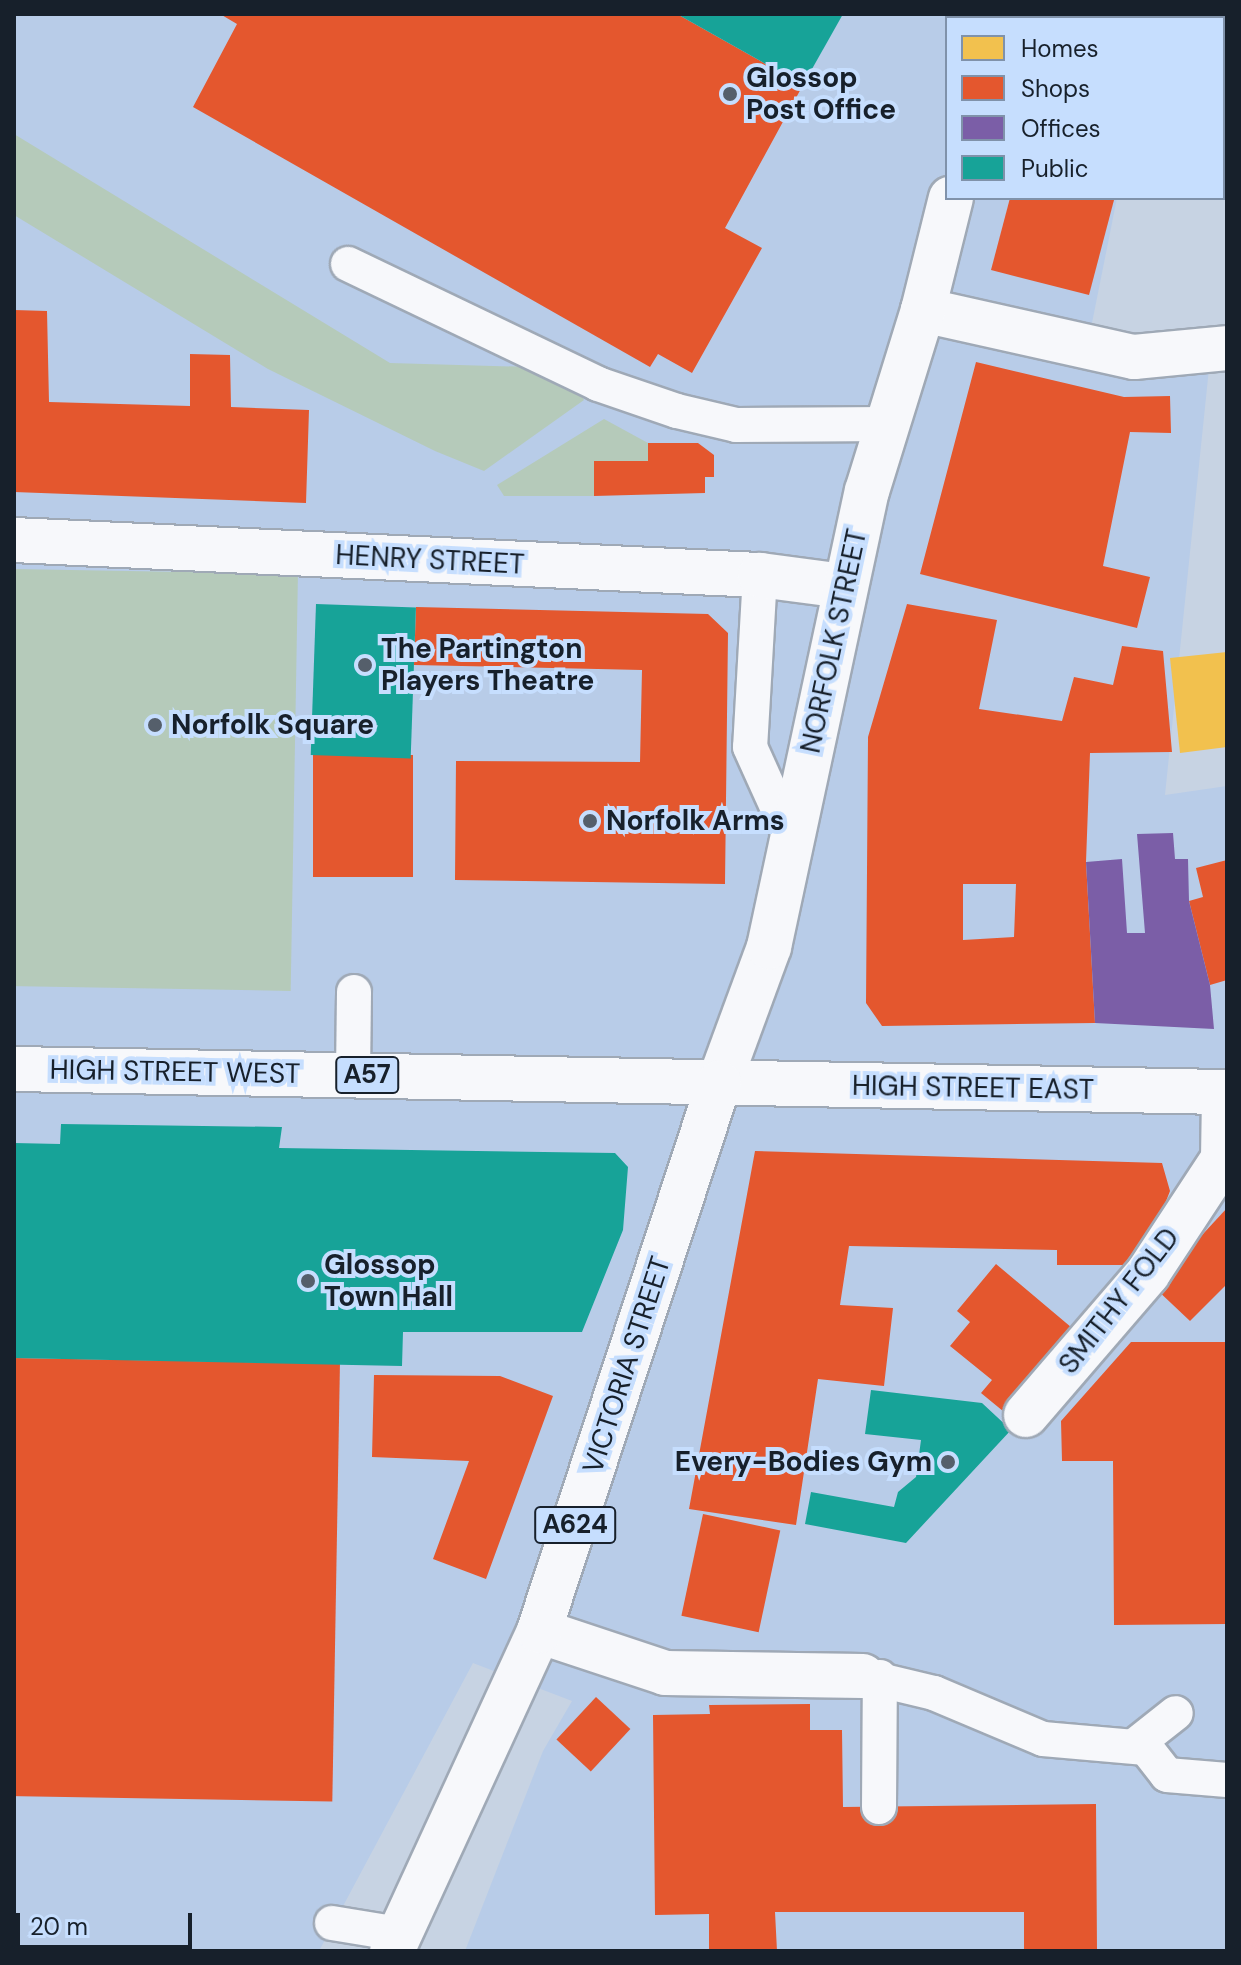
<!DOCTYPE html>
<html>
<head>
<meta charset="utf-8">
<style>
	body { margin:0 }
	#map { position:relative; width:1241px; height:1965px; overflow:hidden; background:#c7d3e3; font-family:"DM Sans",sans-serif }
	div>[style] { position:absolute }
	[style*='--x'] { left:calc(var(--x)*1px); top:calc(var(--y)*1px); width:calc(var(--w)*1px); rotate:calc(var(--a)*1deg) }
	.built>* { inset:0; background:#b8cce8 }
	.green>* { inset:0; background:#b5caba; transform-origin:0 0 }
	.homes>* { inset:0; background:#f2c14e }
	.shops>* { inset:0; background:#e4572e; transform-origin:0 0 }
	.offices>* { inset:0; background:#7b5ea7 }
	.public>* { inset:0; background:#17a398; transform-origin:0 0 }
	.roads { filter:drop-shadow(2px 0 #9fa9b6) drop-shadow(-2px 0 #9fa9b6) drop-shadow(0 2px #9fa9b6) drop-shadow(0 -2px #9fa9b6) }
	.service>* { height:34px; margin:-17px; padding:0 17px; transform-origin:17px; border-radius:17px; background:#f7f8fb }
	.pedestrian>* { height:44px; margin:-22px; padding:0 22px; transform-origin:22px; border-radius:22px; background:#f7f8fb }
	.minor>* { height:44px; margin:-22px; padding:0 22px; transform-origin:22px; border-radius:22px; background:#f7f8fb }
	.secondary>* { height:44px; margin:-22px; padding:0 22px; transform-origin:22px; border-radius:22px; background:#f7f8fb }
	.primary>* { height:44px; margin:-22px; padding:0 22px; transform-origin:22px; border-radius:22px; background:#f7f8fb }
	.dots>* { width:22px; height:22px; translate:-50% -50%; box-sizing:border-box; border:4px solid #c6defe; border-radius:50% }
	span { translate:-50% -50%; white-space:nowrap; text-align:center; line-height:1.15; -webkit-text-stroke:8px #c6defe; paint-order:stroke }
	.shield-label span { padding:2px 6px; background:#c6defe; border:2px solid; border-radius:6px; -webkit-text-stroke-width:0 }
	.shield-label { font-size:26px; color:#17202b; font-weight:700 }
	.poi-label { font-size:28px; color:#17202b; font-weight:700 }
	.left { translate:0 -50%; text-align:left }
	.right { translate:-100% -50%; text-align:right }
	.street-label { font-size:28px; color:#17202b }
	.frame { position:absolute; inset:0; border:16px solid #17202b; pointer-events:none }
	.legend { position:absolute; left:945px; top:16px; width:280px; height:184px; box-sizing:border-box; background:#c6defe; border:2px solid #8092aa; margin:0; padding:10px 14px; list-style:none; font-size:24px; color:#17202b }
	.legend li { display:flex; align-items:center; gap:16px; height:40px }
	.legend b { width:40px; border:2px solid #8092aa }
	.scale { position:absolute; left:16px; top:1913px; width:176px; height:36px; box-sizing:border-box; border:4px solid #17202b; border-top:0; padding-left:10px; font-size:24px; line-height:28px; white-space:nowrap; color:#17202b; -webkit-text-stroke:6px #c6defe; paint-order:stroke }
</style>
</head>
<body>
<div id="map">
	<div class="built">
		<div style="clip-path:polygon(14px 14px,1225px 14px,1223px 70px,1223px 18px,947px 18px,947px 198px,1117px 198px,1088px 343px,1211px 349px,1165px 795px,1227px 786px,1227px 1951px,465px 1951px,543px 1751px,572px 1701px,473px 1663px,319px 1951px,14px 1951px)"></div>
	</div>
	<div class="green">
		<div style="clip-path:polygon(14px 134px,390px 363px,565px 368px,584px 400px,484px 471px,435px 451px,268px 369px,14px 215px)"></div>
		<div style="clip-path:polygon(604px 419px,648px 443px,648px 461px,594px 461px,594px 496px,504px 496px,497px 485px)"></div>
		<div style="left:14px;top:569px;width:284px;height:417px;rotate:1deg"></div>
	</div>
	<div class="homes">
		<div style="clip-path:polygon(1227px 652px,1227px 747px,1180px 753px,1170px 658px)"></div>
	</div>
	<div class="shops">
		<div style="clip-path:polygon(220px 14px,677px 14px,803px 85px,725px 228px,762px 248px,692px 373px,658px 354px,650px 367px,193px 107px,237px 24px)"></div>
		<div style="clip-path:polygon(1058px 14px,1157px 14px,1057px 18px)"></div>
		<div style="clip-path:polygon(1223px 112px,1227px 112px,1223px 159px)"></div>
		<div style="clip-path:polygon(1010px 198px,1114px 200px,1089px 295px,991px 270px)"></div>
		<div style="clip-path:polygon(14px 310px,47px 311px,49px 402px,190px 406px,190px 354px,230px 355px,231px 407px,309px 410px,306px 503px,14px 492px)"></div>
		<div style="clip-path:polygon(976px 362px,1124px 397px,1170px 396px,1171px 433px,1130px 432px,1103px 566px,1150px 577px,1137px 628px,920px 574px)"></div>
		<div style="clip-path:polygon(648px 443px,698px 443px,714px 455px,714px 477px,705px 477px,705px 493px,594px 496px,594px 461px,648px 461px)"></div>
		<div style="clip-path:polygon(evenodd,907px 604px,997px 620px,979px 709px,1062px 721px,1074px 677px,1113px 685px,1122px 646px,1163px 651px,1172px 752px,1090px 753px,1086px 862px,1095px 1023px,882px 1026px,866px 1003px,868px 737px,907px 604px,963px 884px,1016px 884px,1014px 937px,963px 940px,963px 884px)"></div>
		<div style="clip-path:polygon(416px 607px,708px 614px,728px 633px,725px 884px,455px 880px,456px 761px,640px 762px,642px 670px,414px 665px)"></div>
		<div style="left:313px;top:755px;width:100px;height:122px"></div>
		<div style="clip-path:polygon(1227px 860px,1227px 980px,1210px 985px,1189px 901px,1203px 897px,1196px 868px)"></div>
		<div style="clip-path:polygon(755px 1151px,1162px 1163px,1170px 1191px,1141px 1265px,1057px 1265px,1057px 1250px,849px 1246px,840px 1305px,893px 1308px,884px 1386px,818px 1379px,796px 1525px,689px 1509px)"></div>
		<div style="clip-path:polygon(1227px 1208px,1227px 1284px,1190px 1321px,1154px 1287px)"></div>
		<div style="clip-path:polygon(996px 1264px,1078px 1333px,1009px 1416px,981px 1393px,992px 1380px,950px 1346px,970px 1322px,957px 1311px)"></div>
		<div style="clip-path:polygon(1131px 1342px,1227px 1342px,1227px 1624px,1114px 1625px,1113px 1461px,1062px 1461px,1061px 1421px)"></div>
		<div style="left:14px;top:1358px;width:326px;height:438px;rotate:1deg"></div>
		<div style="clip-path:polygon(374px 1375px,500px 1376px,553px 1396px,486px 1579px,433px 1559px,469px 1461px,372px 1457px)"></div>
		<div style="left:703px;top:1514px;width:79px;height:104px;rotate:12deg"></div>
		<div style="left:596px;top:1697px;width:47px;height:58px;rotate:43deg"></div>
		<div style="clip-path:polygon(810px 1704px,810px 1730px,842px 1730px,843px 1807px,1096px 1804px,1097px 1951px,1024px 1951px,1024px 1912px,775px 1912px,777px 1951px,709px 1951px,709px 1914px,655px 1915px,653px 1715px,710px 1714px,709px 1705px)"></div>
	</div>
	<div class="offices">
		<div style="clip-path:polygon(1173px 833px,1175px 859px,1188px 859px,1189px 901px,1210px 985px,1214px 1029px,1095px 1023px,1086px 862px,1122px 859px,1127px 933px,1145px 933px,1137px 834px)"></div>
	</div>
	<div class="public">
		<div style="clip-path:polygon(677px 14px,843px 14px,803px 85px)"></div>
		<div style="left:316px;top:604px;width:100px;height:151px;rotate:2deg"></div>
		<div style="clip-path:polygon(61px 1124px,282px 1127px,279px 1148px,615px 1153px,628px 1167px,623px 1230px,582px 1332px,403px 1332px,402px 1366px,14px 1358px,14px 1143px,60px 1144px)"></div>
		<div style="clip-path:polygon(871px 1390px,982px 1403px,1011px 1430px,906px 1543px,805px 1524px,811px 1492px,894px 1507px,898px 1492px,916px 1477px,921px 1440px,865px 1434px)"></div>
	</div>
	<div class="roads">
		<div class="service">
			<div style="--x:348;--y:264;--w:277;--a:25.6"></div>
			<div style="--x:598;--y:384;--w:83;--a:18.9"></div>
			<div style="--x:677;--y:411;--w:61;--a:13.3"></div>
			<div style="--x:736;--y:425;--w:153;--a:-0.4"></div>
			<div style="--x:760;--y:575;--w:172;--a:93.3"></div>
			<div style="--x:750;--y:747;--w:102;--a:65.7"></div>
			<div style="--x:353;--y:1075;--w:83;--a:-89.3"></div>
			<div style="--x:863;--y:1676;--w:73;--a:13.5"></div>
			<div style="--x:934;--y:1693;--w:118;--a:22.9"></div>
			<div style="--x:1043;--y:1739;--w:103;--a:5"></div>
			<div style="--x:1146;--y:1748;--w:34;--a:52"></div>
			<div style="--x:1167;--y:1775;--w:60;--a:4.8"></div>
			<div style="--x:1134;--y:1746;--w:53;--a:-38.2"></div>
			<div style="--x:879;--y:1807;--w:130;--a:-89.6"></div>
			<div style="--x:332;--y:1923;--w:68;--a:9.3"></div>
		</div>
		<div class="pedestrian">
			<div style="--x:1026;--y:1415;--w:187;--a:-49.3"></div>
			<div style="--x:1148;--y:1273;--w:136;--a:-56.7"></div>
			<div style="--x:1223;--y:1159;--w:67;--a:-89.1"></div>
		</div>
		<div class="minor">
			<div style="--x:923;--y:310;--w:216;--a:12.6"></div>
			<div style="--x:1134;--y:357;--w:93;--a:-5.5"></div>
			<div style="--x:14;--y:540;--w:747;--a:2.69"></div>
			<div style="--x:760;--y:575;--w:85;--a:7.5"></div>
			<div style="--x:539;--y:1631;--w:133;--a:18.4"></div>
			<div style="--x:665;--y:1673;--w:198;--a:0.9"></div>
		</div>
		<div class="secondary">
			<div style="--x:996;--y:18;--w:4;--a:-76"></div>
			<div style="--x:719;--y:1083;--w:145;--a:-69.8"></div>
			<div style="--x:769;--y:947;--w:466;--a:-77.9"></div>
			<div style="--x:867;--y:491;--w:189;--a:-72.8"></div>
			<div style="--x:923;--y:310;--w:115;--a:-76"></div>
		</div>
		<div class="primary">
			<div style="--x:14;--y:1069;--w:1213;--a:1.09"></div>
			<div style="--x:392;--y:1951;--w:352;--a:-65.3"></div>
			<div style="--x:539;--y:1631;--w:577;--a:-71.82"></div>
		</div>
	</div>
	<div class="dots">
		<div style="left:730px;top:94px;background:#555f6b"></div>
		<div style="left:365px;top:665px;background:#555f6b"></div>
		<div style="left:155px;top:725px;background:#555f6b"></div>
		<div style="left:590px;top:821px;background:#555f6b"></div>
		<div style="left:308px;top:1281px;background:#555f6b"></div>
		<div style="left:948px;top:1462px;background:#555f6b"></div>
	</div>
	<div class="shield-label">
		<span style="left:367px;top:1075px">A57</span>
		<span style="left:575px;top:1525px">A624</span>
	</div>
	<div class="poi-label">
		<span class="left" style="left:746px;top:94px">Glossop<br>Post Office</span>
		<span class="left" style="left:381px;top:665px">The Partington<br>Players Theatre</span>
		<span class="left" style="left:171px;top:725px">Norfolk Square</span>
		<span class="left" style="left:606px;top:821px">Norfolk Arms</span>
		<span class="left" style="left:324px;top:1281px">Glossop<br>Town Hall</span>
		<span class="right" style="left:932px;top:1462px">Every-Bodies Gym</span>
	</div>
	<div class="street-label">
		<span style="left:430px;top:560px;rotate:3deg">HENRY STREET</span>
		<span style="left:834px;top:641px;rotate:-78deg">NORFOLK STREET</span>
		<span style="left:175px;top:1072px;rotate:1deg">HIGH STREET WEST</span>
		<span style="left:973px;top:1088px;rotate:1deg">HIGH STREET EAST</span>
		<span style="left:1119px;top:1301px;rotate:-52deg">SMITHY FOLD</span>
		<span style="left:627px;top:1365px;rotate:-72deg">VICTORIA STREET</span>
	</div>
	<div class="frame"></div>
	<ul class="legend">
	<li><b style="height:22px;background:#f2c14e"></b>Homes</li>
	<li><b style="height:22px;background:#e4572e"></b>Shops</li>
	<li><b style="height:22px;background:#7b5ea7"></b>Offices</li>
	<li><b style="height:22px;background:#17a398"></b>Public</li>
	</ul>
	<div class="scale">20 m</div>
</div>
</body>
</html>
